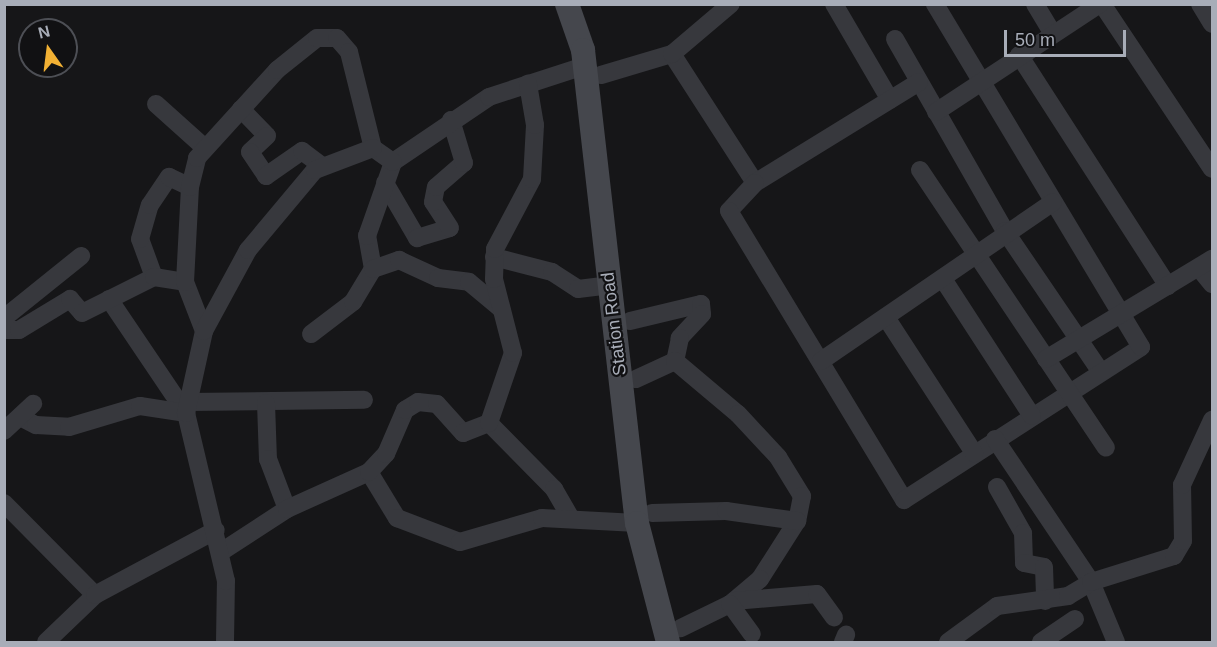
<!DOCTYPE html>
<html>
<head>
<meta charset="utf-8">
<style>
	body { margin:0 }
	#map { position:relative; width:1217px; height:647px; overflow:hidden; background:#161618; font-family:Helvetica,sans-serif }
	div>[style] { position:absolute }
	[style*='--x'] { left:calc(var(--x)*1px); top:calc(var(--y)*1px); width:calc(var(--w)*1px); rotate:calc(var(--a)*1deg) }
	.street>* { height:18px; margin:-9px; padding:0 9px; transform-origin:9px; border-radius:9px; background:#37383d }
	.secondary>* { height:24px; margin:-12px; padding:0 12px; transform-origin:12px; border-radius:12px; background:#45474d }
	span { translate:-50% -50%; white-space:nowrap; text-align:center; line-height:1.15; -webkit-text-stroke:4.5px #111113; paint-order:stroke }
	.street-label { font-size:18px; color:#a8adb8 }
	.frame { position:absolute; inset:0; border:6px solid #a8adb8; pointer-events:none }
	.north { position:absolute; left:18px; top:18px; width:60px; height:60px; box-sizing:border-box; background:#111113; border:2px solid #4d4f55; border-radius:50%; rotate:346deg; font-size:16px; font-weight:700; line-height:24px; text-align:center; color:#a8adb8 }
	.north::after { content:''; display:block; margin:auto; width:21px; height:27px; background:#f2b134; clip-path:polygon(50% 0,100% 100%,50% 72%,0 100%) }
	.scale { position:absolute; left:1004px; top:30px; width:122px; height:27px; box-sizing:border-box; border:3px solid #a8adb8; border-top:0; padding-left:8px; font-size:18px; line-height:21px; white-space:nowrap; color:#a8adb8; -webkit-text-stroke:4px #111113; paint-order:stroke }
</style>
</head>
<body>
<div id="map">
	<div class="street">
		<div style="--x:834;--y:4;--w:111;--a:59.7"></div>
		<div style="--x:1035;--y:4;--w:35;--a:59"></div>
		<div style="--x:1102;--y:4;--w:198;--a:56.3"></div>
		<div style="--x:1200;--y:4;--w:23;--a:59"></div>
		<div style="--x:895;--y:39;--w:221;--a:60.2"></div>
		<div style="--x:1005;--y:231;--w:171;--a:55.8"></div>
		<div style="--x:672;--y:54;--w:153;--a:57.2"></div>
		<div style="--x:1019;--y:55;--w:275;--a:57.2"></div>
		<div style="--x:601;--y:75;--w:74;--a:-16.5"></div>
		<div style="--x:672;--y:54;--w:77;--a:-40.3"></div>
		<div style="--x:919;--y:82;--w:193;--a:148.4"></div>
		<div style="--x:755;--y:183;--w:38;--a:133"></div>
		<div style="--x:729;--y:211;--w:338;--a:58.8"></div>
		<div style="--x:904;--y:500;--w:282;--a:-32.8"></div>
		<div style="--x:1141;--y:347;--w:400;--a:-121"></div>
		<div style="--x:156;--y:104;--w:64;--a:41.9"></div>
		<div style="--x:241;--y:109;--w:37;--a:46"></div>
		<div style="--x:267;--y:136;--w:23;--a:137"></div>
		<div style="--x:250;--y:152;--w:29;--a:56"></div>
		<div style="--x:266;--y:176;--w:44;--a:-34.8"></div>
		<div style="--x:302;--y:151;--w:25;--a:37"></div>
		<div style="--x:936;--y:112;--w:196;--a:-33.4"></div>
		<div style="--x:920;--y:170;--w:334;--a:56.2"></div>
		<div style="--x:385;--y:183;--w:64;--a:59.8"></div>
		<div style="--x:417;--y:238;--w:34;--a:-17"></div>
		<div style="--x:450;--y:228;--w:31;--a:-123"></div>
		<div style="--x:433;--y:202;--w:15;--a:-79"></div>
		<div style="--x:436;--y:187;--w:37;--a:-41"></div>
		<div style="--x:464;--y:163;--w:45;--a:-106.8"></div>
		<div style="--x:494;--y:257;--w:60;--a:14.5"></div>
		<div style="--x:552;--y:272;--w:31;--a:33"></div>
		<div style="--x:578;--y:289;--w:31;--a:-7"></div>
		<div style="--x:1199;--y:268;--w:21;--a:51"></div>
		<div style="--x:373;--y:269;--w:34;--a:-100"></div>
		<div style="--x:367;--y:236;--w:78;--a:-70.6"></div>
		<div style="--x:393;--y:162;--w:116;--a:-34.1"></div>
		<div style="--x:489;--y:97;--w:100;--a:-18.1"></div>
		<div style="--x:154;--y:277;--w:40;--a:-110.2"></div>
		<div style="--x:140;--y:239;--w:35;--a:-74"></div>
		<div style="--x:150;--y:205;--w:34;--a:-56"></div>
		<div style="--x:169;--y:177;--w:23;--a:25"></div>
		<div style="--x:943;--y:279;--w:163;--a:57"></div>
		<div style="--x:109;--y:299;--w:138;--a:56"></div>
		<div style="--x:4;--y:318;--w:99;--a:-38.8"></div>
		<div style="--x:887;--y:319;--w:160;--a:57"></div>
		<div style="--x:630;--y:321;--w:73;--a:-13.5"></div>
		<div style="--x:701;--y:304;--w:10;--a:84"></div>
		<div style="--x:702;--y:314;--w:33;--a:133"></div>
		<div style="--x:680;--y:338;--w:24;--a:102"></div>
		<div style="--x:675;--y:361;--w:43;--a:155.2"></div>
		<div style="--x:4;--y:330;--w:15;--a:0"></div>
		<div style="--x:19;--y:330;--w:60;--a:-31.3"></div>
		<div style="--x:70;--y:299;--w:18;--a:49"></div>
		<div style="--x:82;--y:313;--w:80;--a:-26.6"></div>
		<div style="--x:154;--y:277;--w:31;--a:9"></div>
		<div style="--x:204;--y:331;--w:53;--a:-111.2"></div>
		<div style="--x:185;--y:282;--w:95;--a:-87"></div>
		<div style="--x:190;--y:187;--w:30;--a:-76"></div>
		<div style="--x:197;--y:158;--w:119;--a:-47.7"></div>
		<div style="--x:277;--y:70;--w:51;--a:-38.7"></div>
		<div style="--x:317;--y:38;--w:20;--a:0"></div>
		<div style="--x:337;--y:38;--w:18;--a:49"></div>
		<div style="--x:349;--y:52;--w:99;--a:76"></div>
		<div style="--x:373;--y:148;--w:24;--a:35"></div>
		<div style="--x:311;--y:334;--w:53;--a:-37.3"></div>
		<div style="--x:353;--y:302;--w:39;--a:-59"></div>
		<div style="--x:373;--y:269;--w:28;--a:-19"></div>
		<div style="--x:399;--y:260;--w:43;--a:24.8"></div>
		<div style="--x:438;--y:278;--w:31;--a:7"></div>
		<div style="--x:469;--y:282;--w:40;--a:40"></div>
		<div style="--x:1046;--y:359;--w:194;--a:-31.1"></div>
		<div style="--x:675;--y:361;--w:82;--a:40.1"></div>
		<div style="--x:738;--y:414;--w:59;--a:47.1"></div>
		<div style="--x:778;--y:457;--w:46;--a:58.4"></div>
		<div style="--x:802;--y:496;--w:25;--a:101"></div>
		<div style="--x:797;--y:521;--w:69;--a:122.5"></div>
		<div style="--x:760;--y:579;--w:39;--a:140"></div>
		<div style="--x:730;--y:604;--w:55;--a:153.9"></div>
		<div style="--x:821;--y:361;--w:281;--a:-34.4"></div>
		<div style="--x:188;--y:402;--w:176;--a:-0.7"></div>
		<div style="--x:266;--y:403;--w:56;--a:88"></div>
		<div style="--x:268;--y:459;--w:53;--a:69.2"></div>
		<div style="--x:20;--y:417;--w:18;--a:27"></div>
		<div style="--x:36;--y:425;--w:33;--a:3"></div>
		<div style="--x:69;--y:427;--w:74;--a:-16.5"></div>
		<div style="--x:140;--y:406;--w:47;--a:8.7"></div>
		<div style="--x:489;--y:423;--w:93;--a:45.4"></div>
		<div style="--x:554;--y:489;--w:32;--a:60"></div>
		<div style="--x:4;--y:431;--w:40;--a:-43"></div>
		<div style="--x:995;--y:439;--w:172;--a:56.1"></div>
		<div style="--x:1091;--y:582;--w:65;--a:67.4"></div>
		<div style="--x:369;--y:472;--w:54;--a:58.7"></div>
		<div style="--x:397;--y:518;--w:67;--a:20.9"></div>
		<div style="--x:460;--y:542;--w:85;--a:-16.3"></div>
		<div style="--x:542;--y:518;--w:95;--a:3"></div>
		<div style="--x:997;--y:487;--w:53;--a:60.5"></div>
		<div style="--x:1023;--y:533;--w:30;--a:88"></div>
		<div style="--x:1024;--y:563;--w:20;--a:11"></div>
		<div style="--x:1044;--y:567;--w:34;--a:88"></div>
		<div style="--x:4;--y:503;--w:129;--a:45.3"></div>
		<div style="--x:652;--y:513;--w:74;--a:-1.5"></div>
		<div style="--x:726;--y:511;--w:72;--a:8"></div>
		<div style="--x:221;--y:552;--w:79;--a:-33.1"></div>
		<div style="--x:287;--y:509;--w:90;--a:-24.3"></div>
		<div style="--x:369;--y:472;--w:25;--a:-47"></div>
		<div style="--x:386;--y:454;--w:48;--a:-66.6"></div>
		<div style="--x:405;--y:410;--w:15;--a:-32"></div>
		<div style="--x:418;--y:402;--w:19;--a:6"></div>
		<div style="--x:437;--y:404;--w:39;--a:48"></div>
		<div style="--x:463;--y:433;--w:28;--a:-21"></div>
		<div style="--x:489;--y:423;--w:74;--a:-71.1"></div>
		<div style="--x:513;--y:353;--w:76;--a:-104.4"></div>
		<div style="--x:494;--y:279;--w:30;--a:-88"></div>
		<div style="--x:495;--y:249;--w:79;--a:-62.1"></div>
		<div style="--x:532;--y:179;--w:54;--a:-86.8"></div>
		<div style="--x:535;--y:125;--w:42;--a:-99.7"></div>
		<div style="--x:734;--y:601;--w:83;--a:-4.8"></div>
		<div style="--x:817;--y:594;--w:29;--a:54"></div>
		<div style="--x:730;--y:604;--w:37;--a:54"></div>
		<div style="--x:46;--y:642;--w:68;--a:-43.8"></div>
		<div style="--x:95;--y:595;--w:137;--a:-28.2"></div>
		<div style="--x:225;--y:642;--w:61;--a:-89.1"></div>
		<div style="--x:226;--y:581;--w:173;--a:-103.4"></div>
		<div style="--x:186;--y:413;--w:84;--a:-77.6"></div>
		<div style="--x:204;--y:331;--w:92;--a:-61.5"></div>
		<div style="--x:248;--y:250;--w:104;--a:-50.1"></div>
		<div style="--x:315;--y:170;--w:62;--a:-20.8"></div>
		<div style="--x:843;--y:642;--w:8;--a:-67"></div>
		<div style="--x:948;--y:642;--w:61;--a:-36.3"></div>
		<div style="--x:997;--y:606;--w:72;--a:-8"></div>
		<div style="--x:1068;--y:596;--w:27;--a:-31"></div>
		<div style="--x:1091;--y:582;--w:87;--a:-17.4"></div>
		<div style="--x:1174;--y:556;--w:17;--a:-59"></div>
		<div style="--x:1183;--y:541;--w:56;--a:-91"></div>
		<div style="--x:1182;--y:485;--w:72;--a:-65.2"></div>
		<div style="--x:1041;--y:642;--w:41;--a:-34.1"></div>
	</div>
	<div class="secondary">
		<div style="--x:567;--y:4;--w:49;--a:70.8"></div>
		<div style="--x:583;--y:50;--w:476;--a:83.5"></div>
		<div style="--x:637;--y:523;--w:123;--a:75.4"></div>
	</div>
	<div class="street-label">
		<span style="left:614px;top:324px;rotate:-97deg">Station Road</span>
	</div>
	<div class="frame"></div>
	<div class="north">N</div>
	<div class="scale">50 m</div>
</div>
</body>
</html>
